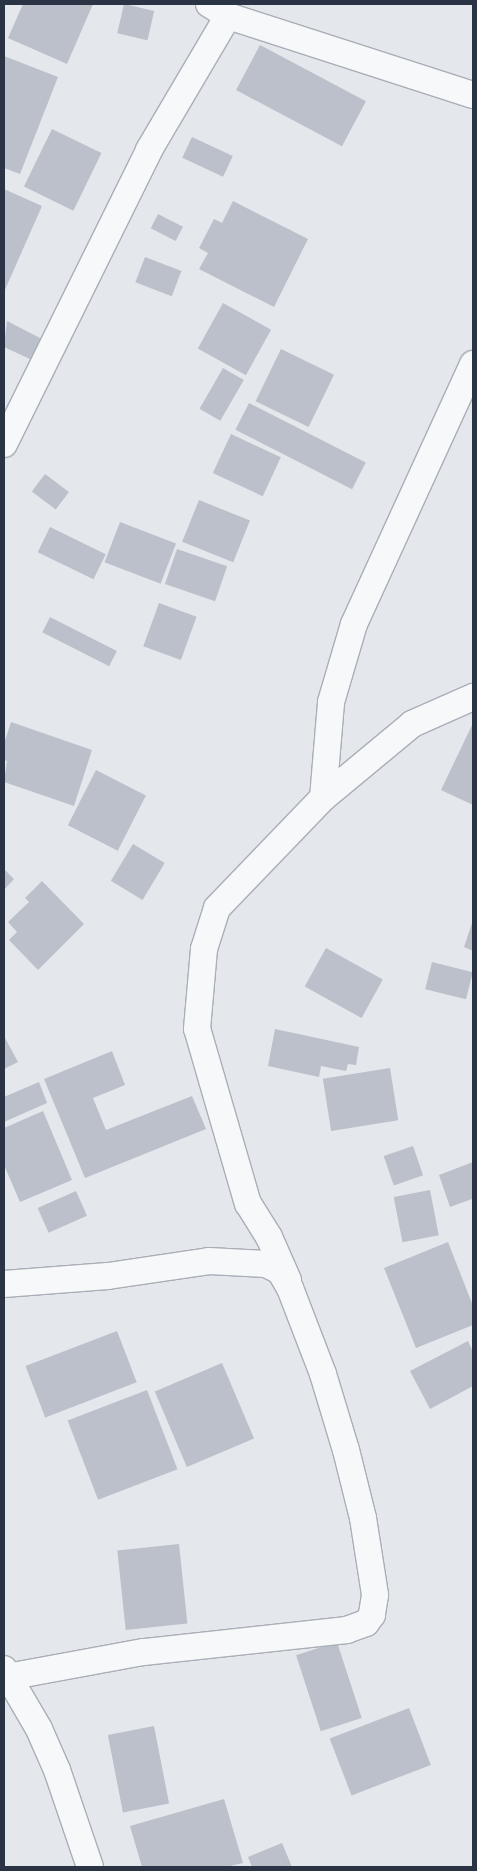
<!DOCTYPE html>
<html>
<head>
<meta charset="utf-8">
<style>
	body { margin:0 }
	#map { position:relative; width:477px; height:1871px; overflow:hidden; background:#e4e7ec; font-family:"Noto Sans",sans-serif }
	div>[style] { position:absolute }
	[style*='--x'] { left:calc(var(--x)*1px); top:calc(var(--y)*1px); width:calc(var(--w)*1px); rotate:calc(var(--a)*1deg) }
	.building>* { inset:0; background:#bbc0ca; transform-origin:0 0 }
	.roads { filter:drop-shadow(1px 0 #a9aeb7) drop-shadow(-1px 0 #a9aeb7) drop-shadow(0 1px #a9aeb7) drop-shadow(0 -1px #a9aeb7) }
	.minor>* { height:26px; margin:-13px; padding:0 13px; transform-origin:13px; border-radius:13px; background:#f7f8fa }
	span { translate:-50% -50%; white-space:nowrap; text-align:center; line-height:1.15; -webkit-text-stroke:4px #f4f6f9; paint-order:stroke }
	.frame { position:absolute; inset:0; border:5px solid #2b3445; pointer-events:none }
</style>
</head>
<body>
<div id="map">
	<div class="building">
		<div style="clip-path:polygon(23px 4px,93px 4px,67px 64px,8px 38px)"></div>
		<div style="left:124px;top:4px;width:31px;height:30px;rotate:13deg"></div>
		<div style="left:260px;top:45px;width:120px;height:51px;rotate:28deg"></div>
		<div style="clip-path:polygon(4px 56px,58px 77px,20px 174px,4px 168px)"></div>
		<div style="left:52px;top:129px;width:55px;height:64px;rotate:26deg"></div>
		<div style="left:192px;top:137px;width:45px;height:23px;rotate:25deg"></div>
		<div style="clip-path:polygon(4px 189px,42px 206px,4px 292px)"></div>
		<div style="clip-path:polygon(233px 201px,308px 239px,274px 307px,199px 269px,208px 253px,199px 248px,214px 219px,222px 223px)"></div>
		<div style="left:158px;top:214px;width:28px;height:16px;rotate:27deg"></div>
		<div style="left:145px;top:257px;width:39px;height:27px;rotate:21deg"></div>
		<div style="left:223px;top:303px;width:55px;height:52px;rotate:29deg"></div>
		<div style="clip-path:polygon(7px 321px,42px 339px,32px 360px,4px 347px)"></div>
		<div style="left:281px;top:349px;width:59px;height:58px;rotate:26deg"></div>
		<div style="left:223px;top:368px;width:24px;height:47px;rotate:30deg"></div>
		<div style="left:249px;top:403px;width:131px;height:30px;rotate:27deg"></div>
		<div style="left:231px;top:434px;width:55px;height:43px;rotate:25deg"></div>
		<div style="left:45px;top:474px;width:30px;height:22px;rotate:37deg"></div>
		<div style="left:199px;top:500px;width:55px;height:45px;rotate:22deg"></div>
		<div style="left:120px;top:522px;width:60px;height:43px;rotate:21deg"></div>
		<div style="left:50px;top:527px;width:62px;height:28px;rotate:26deg"></div>
		<div style="left:177px;top:549px;width:53px;height:37px;rotate:19deg"></div>
		<div style="left:159px;top:603px;width:40px;height:46px;rotate:20deg"></div>
		<div style="left:50px;top:617px;width:75px;height:17px;rotate:27deg"></div>
		<div style="clip-path:polygon(11px 722px,92px 750px,74px 806px,4px 782px,7px 761px,4px 760px,4px 744px)"></div>
		<div style="clip-path:polygon(473px 723px,473px 805px,441px 790px)"></div>
		<div style="left:96px;top:770px;width:56px;height:62px;rotate:27deg"></div>
		<div style="left:133px;top:844px;width:37px;height:43px;rotate:31deg"></div>
		<div style="clip-path:polygon(4px 869px,14px 879px,4px 890px)"></div>
		<div style="clip-path:polygon(42px 881px,84px 924px,38px 970px,9px 940px,17px 932px,8px 922px,29px 902px,25px 898px)"></div>
		<div style="clip-path:polygon(473px 920px,473px 951px,464px 947px)"></div>
		<div style="left:326px;top:948px;width:65px;height:44px;rotate:29deg"></div>
		<div style="left:432px;top:962px;width:42px;height:28px;rotate:14deg"></div>
		<div style="clip-path:polygon(275px 1029px,359px 1047px,356px 1065px,348px 1064px,346px 1071px,321px 1066px,319px 1077px,268px 1066px)"></div>
		<div style="clip-path:polygon(4px 1036px,18px 1062px,4px 1069px)"></div>
		<div style="clip-path:polygon(112px 1051px,125px 1085px,93px 1098px,106px 1130px,192px 1096px,206px 1129px,85px 1178px,44px 1079px)"></div>
		<div style="left:390px;top:1068px;width:53px;height:68px;rotate:81deg"></div>
		<div style="clip-path:polygon(39px 1082px,47px 1103px,4px 1122px,4px 1097px)"></div>
		<div style="clip-path:polygon(43px 1111px,72px 1180px,20px 1202px,4px 1165px,4px 1128px)"></div>
		<div style="left:413px;top:1146px;width:31px;height:31px;rotate:71deg"></div>
		<div style="clip-path:polygon(473px 1162px,473px 1203px,472px 1199px,450px 1207px,439px 1175px)"></div>
		<div style="left:430px;top:1190px;width:46px;height:37px;rotate:79deg"></div>
		<div style="left:76px;top:1191px;width:27px;height:42px;rotate:66deg"></div>
		<div style="clip-path:polygon(448px 1242px,473px 1306px,473px 1325px,416px 1348px,384px 1268px)"></div>
		<div style="left:117px;top:1331px;width:55px;height:98px;rotate:69deg"></div>
		<div style="clip-path:polygon(468px 1341px,473px 1352px,473px 1386px,430px 1409px,410px 1371px)"></div>
		<div style="left:222px;top:1363px;width:82px;height:73px;rotate:67deg"></div>
		<div style="left:147px;top:1390px;width:85px;height:85px;rotate:69deg"></div>
		<div style="left:179px;top:1544px;width:80px;height:62px;rotate:84deg"></div>
		<div style="left:337px;top:1642px;width:80px;height:43px;rotate:72deg"></div>
		<div style="left:409px;top:1708px;width:61px;height:85px;rotate:69deg"></div>
		<div style="left:154px;top:1726px;width:79px;height:47px;rotate:79deg"></div>
		<div style="clip-path:polygon(224px 1799px,243px 1863px,226px 1867px,142px 1867px,130px 1826px)"></div>
		<div style="clip-path:polygon(282px 1843px,292px 1867px,252px 1867px,248px 1857px)"></div>
	</div>
	<div class="roads">
		<div class="minor">
			<div style="--x:209;--y:4;--w:22;--a:32"></div>
			<div style="--x:228;--y:16;--w:257;--a:17.9"></div>
			<div style="--x:4;--y:444;--w:328;--a:-63.7"></div>
			<div style="--x:149;--y:150;--w:156;--a:-59.5"></div>
			<div style="--x:323;--y:798;--w:96;--a:-85.2"></div>
			<div style="--x:331;--y:702;--w:81;--a:-73.6"></div>
			<div style="--x:354;--y:624;--w:286;--a:-65.4"></div>
			<div style="--x:288;--y:1280;--w:47;--a:-113.8"></div>
			<div style="--x:269;--y:1237;--w:39;--a:-122"></div>
			<div style="--x:248;--y:1204;--w:182;--a:-106.2"></div>
			<div style="--x:197;--y:1029;--w:80;--a:-85"></div>
			<div style="--x:204;--y:949;--w:43;--a:-72.4"></div>
			<div style="--x:217;--y:908;--w:153;--a:-46.1"></div>
			<div style="--x:323;--y:798;--w:116;--a:-39.7"></div>
			<div style="--x:412;--y:724;--w:67;--a:-23.9"></div>
			<div style="--x:4;--y:1284;--w:104;--a:-4.4"></div>
			<div style="--x:108;--y:1276;--w:102;--a:-8.4"></div>
			<div style="--x:209;--y:1261;--w:57;--a:3"></div>
			<div style="--x:266;--y:1264;--w:16;--a:27"></div>
			<div style="--x:280;--y:1271;--w:20;--a:60"></div>
			<div style="--x:290;--y:1288;--w:92;--a:69"></div>
			<div style="--x:323;--y:1374;--w:79;--a:73.2"></div>
			<div style="--x:346;--y:1450;--w:70;--a:76"></div>
			<div style="--x:363;--y:1518;--w:78;--a:81.1"></div>
			<div style="--x:375;--y:1595;--w:20;--a:99"></div>
			<div style="--x:372;--y:1615;--w:10;--a:127"></div>
			<div style="--x:366;--y:1623;--w:20;--a:160"></div>
			<div style="--x:347;--y:1630;--w:205;--a:173.8"></div>
			<div style="--x:143;--y:1652;--w:138;--a:169.6"></div>
			<div style="--x:4;--y:1669;--w:69;--a:59.7"></div>
			<div style="--x:39;--y:1729;--w:45;--a:66.3"></div>
			<div style="--x:57;--y:1770;--w:102;--a:71.2"></div>
		</div>
	</div>
	<div class="frame"></div>
</div>
</body>
</html>
